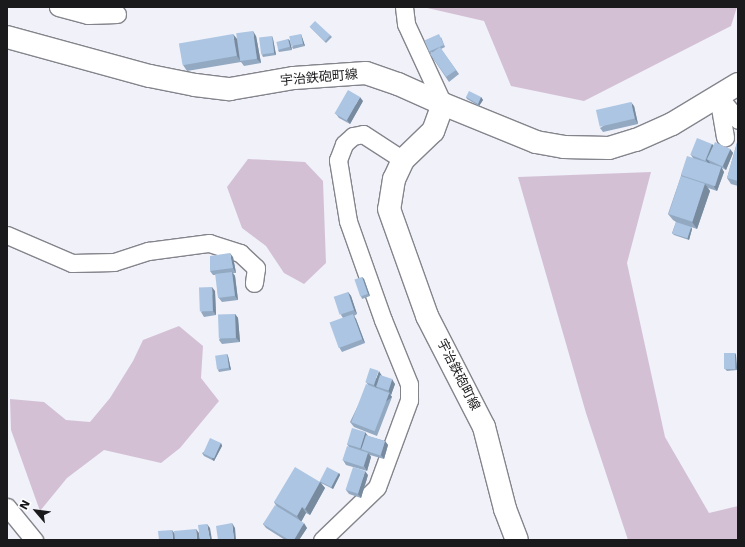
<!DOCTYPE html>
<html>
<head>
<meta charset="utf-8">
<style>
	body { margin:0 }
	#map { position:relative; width:745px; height:547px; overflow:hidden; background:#f0f1f9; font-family:"DejaVu Sans","Noto Sans JP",sans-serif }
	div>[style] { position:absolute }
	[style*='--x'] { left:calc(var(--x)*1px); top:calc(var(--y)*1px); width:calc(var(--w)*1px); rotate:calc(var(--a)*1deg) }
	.green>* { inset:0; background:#d4c0d5 }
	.roads { filter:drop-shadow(1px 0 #84858c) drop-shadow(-1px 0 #84858c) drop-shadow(0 1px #84858c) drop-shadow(0 -1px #84858c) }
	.minor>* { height:17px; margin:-8.5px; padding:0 8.5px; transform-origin:8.5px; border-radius:8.5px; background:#fff }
	.tertiary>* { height:22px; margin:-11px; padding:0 11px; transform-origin:11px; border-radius:11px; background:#fff }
	.secondary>* { height:22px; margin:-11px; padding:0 11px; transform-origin:11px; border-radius:11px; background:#fff }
	.wall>* { inset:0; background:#93a9c2 }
	.shaded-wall>* { inset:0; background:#788a9e; transform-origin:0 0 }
	.building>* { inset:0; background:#abc5e2; transform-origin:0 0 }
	span { translate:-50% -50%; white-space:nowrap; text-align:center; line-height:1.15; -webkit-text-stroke:4px #fff; paint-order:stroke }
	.street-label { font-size:13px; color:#1a1a1d }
	.frame { position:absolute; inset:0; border:8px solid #1a1a1d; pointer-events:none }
	.north { position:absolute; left:16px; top:491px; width:40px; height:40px; -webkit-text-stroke:3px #fff; paint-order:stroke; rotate:298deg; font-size:11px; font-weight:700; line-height:16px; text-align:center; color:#1a1a1d }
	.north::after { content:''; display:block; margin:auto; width:14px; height:18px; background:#1a1a1d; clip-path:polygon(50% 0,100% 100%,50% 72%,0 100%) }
</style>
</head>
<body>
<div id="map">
	<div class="green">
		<div style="clip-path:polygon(423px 7px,737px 7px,731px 26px,584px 101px,511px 86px,484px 21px)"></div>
		<div style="clip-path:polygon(248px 159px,305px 162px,323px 181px,326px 263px,304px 284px,284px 273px,266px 246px,242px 228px,227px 187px)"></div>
		<div style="clip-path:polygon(651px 172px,627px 263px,665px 437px,709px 513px,738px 506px,738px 540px,628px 540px,586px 413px,518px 177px)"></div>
		<div style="clip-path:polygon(179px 326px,203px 346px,201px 378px,219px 401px,180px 448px,161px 463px,104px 450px,67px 478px,40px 511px,11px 430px,10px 399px,44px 402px,66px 420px,90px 422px,110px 398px,133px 361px,143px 340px)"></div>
	</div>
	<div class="roads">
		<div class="minor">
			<div style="--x:58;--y:7;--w:31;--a:15"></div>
			<div style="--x:88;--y:15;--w:29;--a:-2"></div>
			<div style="--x:404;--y:7;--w:17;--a:83"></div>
			<div style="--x:406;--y:24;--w:88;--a:65.2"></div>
			<div style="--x:718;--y:96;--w:42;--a:80.3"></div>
			<div style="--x:718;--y:96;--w:31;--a:50"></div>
			<div style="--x:7;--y:235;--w:71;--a:23.3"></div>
			<div style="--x:72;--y:263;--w:42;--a:-1.4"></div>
			<div style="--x:114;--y:262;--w:36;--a:-18"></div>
			<div style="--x:148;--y:251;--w:62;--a:-7.5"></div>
			<div style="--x:209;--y:243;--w:33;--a:18"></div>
			<div style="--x:240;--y:253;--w:22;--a:43"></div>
			<div style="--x:256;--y:268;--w:15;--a:98"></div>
			<div style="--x:7;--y:507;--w:43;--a:50.7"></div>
			<div style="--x:322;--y:540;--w:76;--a:-43.9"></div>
			<div style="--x:377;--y:487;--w:93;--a:-69.8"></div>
			<div style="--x:409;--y:400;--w:16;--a:-90"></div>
			<div style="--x:409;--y:384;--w:69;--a:-112.1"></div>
			<div style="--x:383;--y:320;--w:105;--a:-109.5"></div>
			<div style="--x:348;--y:221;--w:62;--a:-99.3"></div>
			<div style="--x:338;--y:160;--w:17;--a:-69"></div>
			<div style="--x:344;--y:144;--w:12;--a:-42"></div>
			<div style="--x:353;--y:136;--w:10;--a:-11"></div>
			<div style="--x:363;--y:134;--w:48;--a:33"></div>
		</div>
		<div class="tertiary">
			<div style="--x:443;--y:104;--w:100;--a:22.2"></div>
			<div style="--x:536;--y:142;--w:28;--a:10"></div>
			<div style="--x:564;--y:147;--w:45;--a:1.3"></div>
			<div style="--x:609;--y:148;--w:28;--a:-17"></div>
			<div style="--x:636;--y:140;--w:39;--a:-24"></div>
			<div style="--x:672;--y:124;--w:77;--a:-31.2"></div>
		</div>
		<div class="secondary">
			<div style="--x:7;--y:37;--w:148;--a:15.3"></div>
			<div style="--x:150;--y:76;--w:46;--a:11.3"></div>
			<div style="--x:195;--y:85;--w:35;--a:7"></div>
			<div style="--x:230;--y:89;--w:65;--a:-9.8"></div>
			<div style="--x:294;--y:78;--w:72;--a:-4"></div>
			<div style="--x:366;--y:73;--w:34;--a:19"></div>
			<div style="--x:398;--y:84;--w:49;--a:24"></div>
			<div style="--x:443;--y:104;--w:29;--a:110"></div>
			<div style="--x:433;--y:131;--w:42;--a:136"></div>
			<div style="--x:403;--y:160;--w:21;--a:115"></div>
			<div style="--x:394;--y:179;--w:30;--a:99"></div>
			<div style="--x:389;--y:209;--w:114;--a:70.4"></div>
			<div style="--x:427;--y:316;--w:125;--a:62.8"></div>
			<div style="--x:484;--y:427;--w:85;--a:75.6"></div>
			<div style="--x:505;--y:509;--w:33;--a:69"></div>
		</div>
	</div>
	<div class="wall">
		<div style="clip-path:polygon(112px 7px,122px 7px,113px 8px)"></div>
		<div style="clip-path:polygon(310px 27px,330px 35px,332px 37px,326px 43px)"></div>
		<div style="clip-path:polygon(301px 34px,305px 46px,293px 49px,292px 47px)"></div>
		<div style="clip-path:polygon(256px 36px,261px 63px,244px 66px,241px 62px,241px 59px,241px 62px,187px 71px,183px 65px,237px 40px)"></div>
		<div style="clip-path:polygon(272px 36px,273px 39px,276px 55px,263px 57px,262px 55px)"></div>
		<div style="clip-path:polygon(441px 37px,445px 47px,441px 49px,459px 74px,449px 82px,430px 54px,433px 52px,430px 53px,428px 51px)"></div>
		<div style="clip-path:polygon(288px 39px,290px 41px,292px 50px,279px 52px,278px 50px)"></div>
		<div style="clip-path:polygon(466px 97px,481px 97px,483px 100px,479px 106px,467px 99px)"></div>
		<div style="clip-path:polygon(363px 101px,350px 124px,339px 118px,336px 114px)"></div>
		<div style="clip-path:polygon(634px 106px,638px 124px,603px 132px,600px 128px)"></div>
		<div style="clip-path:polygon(738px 139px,738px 186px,731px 184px,727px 178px)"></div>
		<div style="clip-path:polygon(712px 144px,713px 145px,730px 149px,733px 153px,726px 170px,722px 168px,724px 172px,717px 191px,708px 188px,710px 191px,697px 229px,691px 227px,692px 229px,689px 240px,674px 235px,672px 233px,676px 222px,673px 220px,668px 214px,681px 176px,681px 175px,693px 158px,691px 155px)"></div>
		<div style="clip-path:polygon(233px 257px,236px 273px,233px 273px,235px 276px,238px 300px,222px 302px,218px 297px,217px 275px,213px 275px,210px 271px)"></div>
		<div style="clip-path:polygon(362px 277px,364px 279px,370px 296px,362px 299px,361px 296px)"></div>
		<div style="clip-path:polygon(215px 291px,216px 315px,204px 317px,201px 312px)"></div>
		<div style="clip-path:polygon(348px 292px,351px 296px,357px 314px,354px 316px,356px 319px,365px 343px,342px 352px,339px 347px,343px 318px,341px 315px)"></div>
		<div style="clip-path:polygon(235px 314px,238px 318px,240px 342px,222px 344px,219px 340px)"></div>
		<div style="clip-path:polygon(735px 353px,736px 355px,737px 370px,727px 371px,725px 369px)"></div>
		<div style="clip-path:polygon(227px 354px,228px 356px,231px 370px,219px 372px,218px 370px)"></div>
		<div style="clip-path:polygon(382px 376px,395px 384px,391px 395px,390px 394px,392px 397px,377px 436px,354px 427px,350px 422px,368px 385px,366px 382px)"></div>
		<div style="clip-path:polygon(368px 436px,385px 441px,388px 445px,384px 459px,370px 455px,371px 457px,367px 471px,346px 465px,343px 460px,349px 447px,347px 444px)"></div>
		<div style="clip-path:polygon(221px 443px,222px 446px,214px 461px,204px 456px,202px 453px)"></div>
		<div style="clip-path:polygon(339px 473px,340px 475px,333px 489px,321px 483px,325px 488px,310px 515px,306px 513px,301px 522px,307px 528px,299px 540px,285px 540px,266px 528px,263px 524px,277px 507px,274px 502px)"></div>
		<div style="clip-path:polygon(368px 475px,361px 498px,349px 494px,346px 490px)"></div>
	</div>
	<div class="shaded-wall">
		<div style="clip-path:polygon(253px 31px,256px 36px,261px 63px,257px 59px)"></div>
		<div style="clip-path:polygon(233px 34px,238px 40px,241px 62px,237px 56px)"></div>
		<div style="clip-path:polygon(301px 34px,305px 46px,303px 44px)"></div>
		<div style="clip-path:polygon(272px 36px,273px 39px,276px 55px,274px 53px)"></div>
		<div style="clip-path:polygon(288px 39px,290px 41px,292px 50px,290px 47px)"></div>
		<div style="clip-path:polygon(360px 97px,363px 101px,350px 124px,347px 120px)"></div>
		<div style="clip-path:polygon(481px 97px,483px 100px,479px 106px,478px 104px)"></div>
		<div style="clip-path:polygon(631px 102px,634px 106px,638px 124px,635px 119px)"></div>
		<div style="clip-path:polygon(712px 144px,715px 148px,707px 159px,710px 163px,709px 165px,706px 160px)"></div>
		<div style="clip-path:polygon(730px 149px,733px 153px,726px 170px,723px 166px)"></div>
		<div style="clip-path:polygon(721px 167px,724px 172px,717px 191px,714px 187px)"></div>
		<div style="clip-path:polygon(705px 184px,710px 191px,697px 229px,692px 222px)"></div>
		<div style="clip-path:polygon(691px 227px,692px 229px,689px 240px,687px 238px)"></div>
		<div style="clip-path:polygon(230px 253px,233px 257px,236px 273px,233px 268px)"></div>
		<div style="clip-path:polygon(232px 272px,235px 276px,238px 300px,235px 296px)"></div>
		<div style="clip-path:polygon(362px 277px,364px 279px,370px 296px,368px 294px)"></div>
		<div style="clip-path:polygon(212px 287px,215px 291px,216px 315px,213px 311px)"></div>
		<div style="clip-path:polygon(348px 292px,351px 296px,357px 314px,354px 310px)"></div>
		<div style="clip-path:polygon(235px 314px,238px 318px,240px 342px,236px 338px)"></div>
		<div style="clip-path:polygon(353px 314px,356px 319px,365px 343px,362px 339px)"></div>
		<div style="clip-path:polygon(735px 353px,736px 355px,737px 370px,736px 368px)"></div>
		<div style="clip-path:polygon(227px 354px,228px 356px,231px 370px,229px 368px)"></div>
		<div style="clip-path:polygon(379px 371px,382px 376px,376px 386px,377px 389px,374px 385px)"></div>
		<div style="clip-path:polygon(392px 379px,395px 384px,391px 395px,388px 390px)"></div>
		<div style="left:389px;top:393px;width:5px;height:42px;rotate:53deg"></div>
		<div style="clip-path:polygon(365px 432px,368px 436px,361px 449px,363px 452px,360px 448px)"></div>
		<div style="clip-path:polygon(385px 441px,388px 445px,384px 459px,381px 455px)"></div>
		<div style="clip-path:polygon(221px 443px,222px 446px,214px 461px,212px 459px)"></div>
		<div style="clip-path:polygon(368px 453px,371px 457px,367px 471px,364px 466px)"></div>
		<div style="clip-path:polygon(365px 471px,368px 475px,361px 498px,358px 494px)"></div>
		<div style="clip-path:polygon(339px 473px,340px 475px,333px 489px,331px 487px)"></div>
		<div style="clip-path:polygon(320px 482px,325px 488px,310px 515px,305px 509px)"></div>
		<div style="clip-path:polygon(302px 507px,306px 513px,301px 522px,297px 516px)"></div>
		<div style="clip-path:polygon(232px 523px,235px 528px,236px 540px,234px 540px)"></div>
		<div style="clip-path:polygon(304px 523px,307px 528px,299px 540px,294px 540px)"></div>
		<div style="clip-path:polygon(207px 524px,210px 528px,212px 540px,210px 540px)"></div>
		<div style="clip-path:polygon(196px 529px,199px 533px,200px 540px,197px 540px)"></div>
		<div style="clip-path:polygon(172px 530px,175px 534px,176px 540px,173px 540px)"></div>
	</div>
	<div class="building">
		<div style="left:315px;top:21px;width:21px;height:8px;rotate:43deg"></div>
		<div style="left:253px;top:31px;width:28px;height:17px;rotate:82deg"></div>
		<div style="left:233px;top:34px;width:22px;height:55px;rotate:80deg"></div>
		<div style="left:301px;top:34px;width:10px;height:12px;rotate:79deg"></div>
		<div style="left:439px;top:34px;width:12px;height:16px;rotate:66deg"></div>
		<div style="left:272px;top:36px;width:17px;height:13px;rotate:83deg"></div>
		<div style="left:288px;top:39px;width:8px;height:12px;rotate:76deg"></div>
		<div style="left:440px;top:47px;width:28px;height:12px;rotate:55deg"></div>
		<div style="left:348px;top:90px;width:14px;height:27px;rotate:30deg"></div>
		<div style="clip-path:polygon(469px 91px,481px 97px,478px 104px,466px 97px)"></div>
		<div style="left:631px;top:102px;width:17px;height:36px;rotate:77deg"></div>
		<div style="left:697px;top:138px;width:16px;height:18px;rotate:22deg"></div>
		<div style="clip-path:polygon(738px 139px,738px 181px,727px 178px)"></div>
		<div style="left:715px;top:142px;width:17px;height:19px;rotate:25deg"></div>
		<div style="left:687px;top:156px;width:36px;height:20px;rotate:18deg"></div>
		<div style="left:681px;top:176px;width:25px;height:40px;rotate:18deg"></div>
		<div style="left:676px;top:222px;width:16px;height:12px;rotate:18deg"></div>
		<div style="clip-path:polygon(230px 253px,233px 268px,210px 271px,210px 256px)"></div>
		<div style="left:232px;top:272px;width:24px;height:17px;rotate:83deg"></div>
		<div style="left:362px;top:277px;width:18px;height:8px;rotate:71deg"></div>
		<div style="left:212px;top:287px;width:24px;height:13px;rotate:88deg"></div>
		<div style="left:348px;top:292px;width:19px;height:15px;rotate:72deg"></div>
		<div style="left:235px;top:314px;width:24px;height:17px;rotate:88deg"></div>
		<div style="left:353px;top:314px;width:27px;height:25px;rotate:70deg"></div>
		<div style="left:724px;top:353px;width:11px;height:16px"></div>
		<div style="left:227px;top:354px;width:14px;height:12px;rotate:82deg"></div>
		<div style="left:370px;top:368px;width:9px;height:15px;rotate:18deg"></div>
		<div style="left:380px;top:375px;width:13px;height:12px;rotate:18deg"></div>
		<div style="left:366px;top:384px;width:25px;height:41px;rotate:21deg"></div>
		<div style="left:352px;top:428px;width:14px;height:17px;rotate:17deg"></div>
		<div style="left:366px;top:435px;width:20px;height:15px;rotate:18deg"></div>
		<div style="left:210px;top:438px;width:12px;height:17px;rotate:24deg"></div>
		<div style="left:347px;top:446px;width:22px;height:15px;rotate:18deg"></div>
		<div style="clip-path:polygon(295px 467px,320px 482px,305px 509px,302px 507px,297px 516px,274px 502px)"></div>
		<div style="left:327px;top:467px;width:13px;height:16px;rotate:27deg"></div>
		<div style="left:353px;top:467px;width:13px;height:24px;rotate:18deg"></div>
		<div style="clip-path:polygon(275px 505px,304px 523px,294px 540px,289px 540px,263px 524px)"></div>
		<div style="clip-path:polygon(232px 523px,234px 540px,218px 540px,216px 526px)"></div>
		<div style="clip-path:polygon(207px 524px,210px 540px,200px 540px,198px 525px)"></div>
		<div style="clip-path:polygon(196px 529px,197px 540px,175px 540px,174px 531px)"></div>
		<div style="clip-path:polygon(172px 530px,173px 540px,159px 540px,158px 531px)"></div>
	</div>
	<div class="street-label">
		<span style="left:319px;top:78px;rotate:-5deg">宇治鉄砲町線</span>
		<span style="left:458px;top:375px;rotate:63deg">宇治鉄砲町線</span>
	</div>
	<div class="frame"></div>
	<div class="north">N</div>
</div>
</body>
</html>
